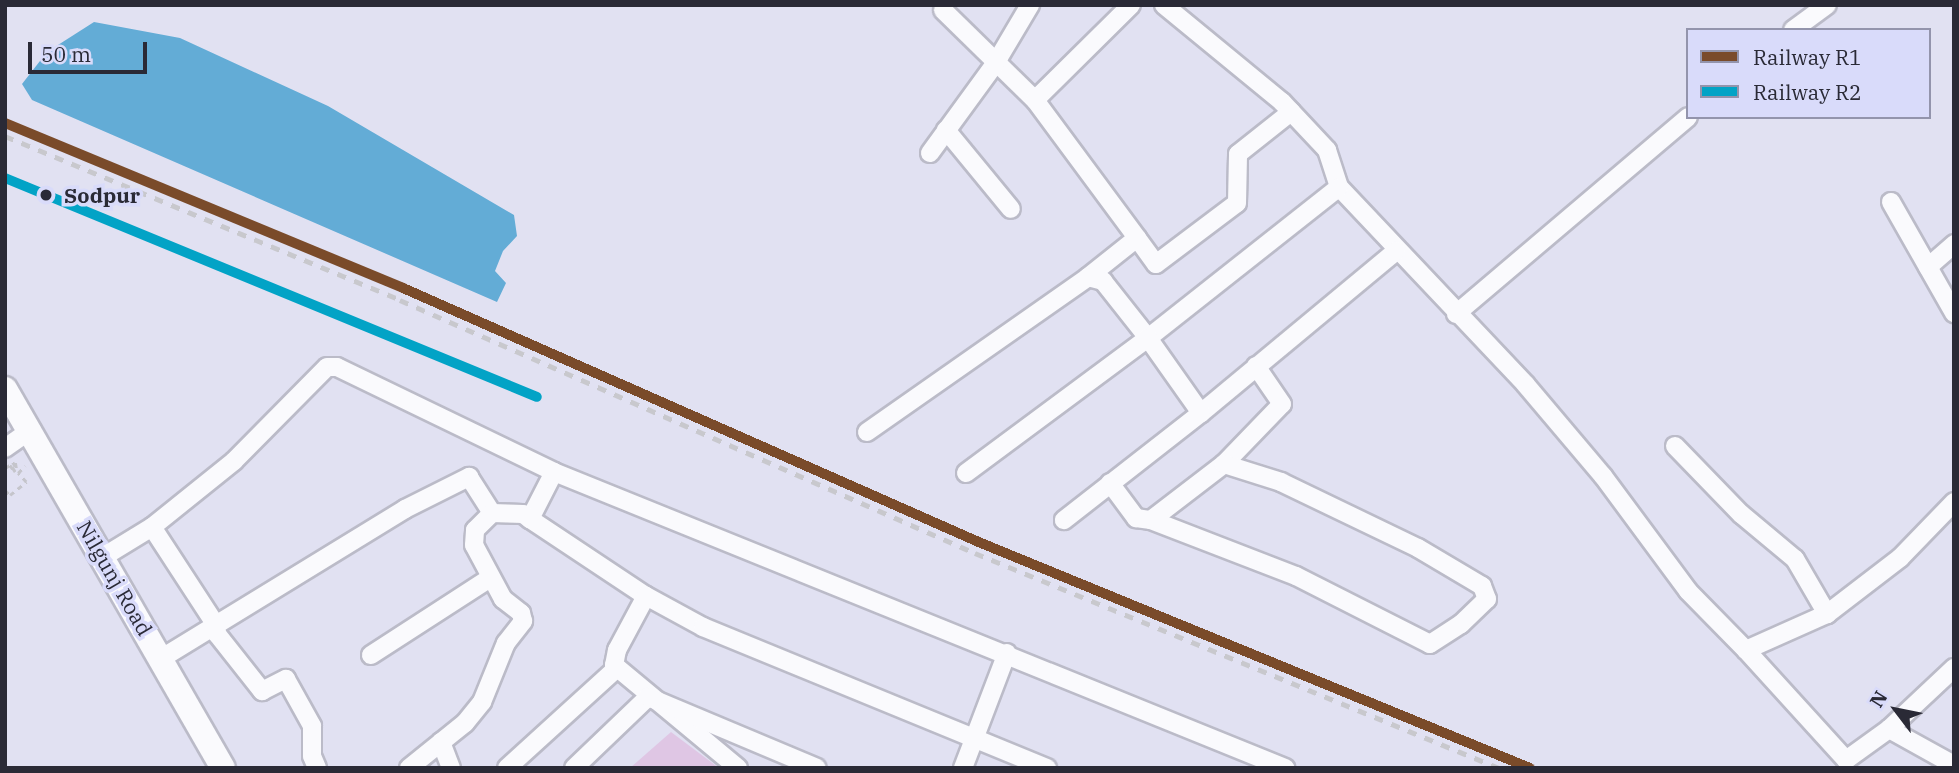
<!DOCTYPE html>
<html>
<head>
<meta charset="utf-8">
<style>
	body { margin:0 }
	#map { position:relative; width:1959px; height:773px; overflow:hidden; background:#e1e1f2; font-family:"IBM Plex Serif",serif }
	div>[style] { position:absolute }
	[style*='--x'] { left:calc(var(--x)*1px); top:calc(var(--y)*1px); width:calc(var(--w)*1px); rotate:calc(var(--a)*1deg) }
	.green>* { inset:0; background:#dfc6e4 }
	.water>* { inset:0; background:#63acd6 }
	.path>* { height:2.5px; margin-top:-1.25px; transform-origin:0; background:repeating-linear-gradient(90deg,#c5c5cb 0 5px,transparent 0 10px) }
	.roads { filter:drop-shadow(2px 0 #bbbbc8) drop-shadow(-2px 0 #bbbbc8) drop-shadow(0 2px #bbbbc8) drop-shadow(0 -2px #bbbbc8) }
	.street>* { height:18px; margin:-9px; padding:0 9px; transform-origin:9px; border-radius:9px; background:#fafafd }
	.secondary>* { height:24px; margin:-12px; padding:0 12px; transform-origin:12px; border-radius:12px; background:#fafafd }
	.rail>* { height:4.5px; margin-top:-2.25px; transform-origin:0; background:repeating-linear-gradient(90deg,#c8c8cd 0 9px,transparent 0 18px) }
	.rail-1>* { height:10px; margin:-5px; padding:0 5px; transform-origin:5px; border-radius:5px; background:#7a4b2a }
	.rail-2>* { height:10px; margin:-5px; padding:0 5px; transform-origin:5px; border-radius:5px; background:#02a3c6 }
	.dots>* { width:19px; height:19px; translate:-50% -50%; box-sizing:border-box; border:4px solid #d9dbfa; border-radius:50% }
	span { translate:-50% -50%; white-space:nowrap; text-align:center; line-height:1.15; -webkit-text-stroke:7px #d9dbfa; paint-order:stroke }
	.stop-label { font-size:21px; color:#2a2a36; font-weight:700 }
	.left { translate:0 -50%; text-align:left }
	.street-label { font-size:21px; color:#2a2a36 }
	.frame { position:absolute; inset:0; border:7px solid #2a2a36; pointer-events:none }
	.legend { position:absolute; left:1686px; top:28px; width:245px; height:91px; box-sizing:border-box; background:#d9dbfa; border:2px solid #9394ac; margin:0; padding:9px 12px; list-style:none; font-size:21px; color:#2a2a36 }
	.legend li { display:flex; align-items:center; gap:14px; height:35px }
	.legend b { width:35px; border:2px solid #9394ac }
	.north { position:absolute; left:1861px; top:675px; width:70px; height:70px; -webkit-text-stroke:5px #d9dbfa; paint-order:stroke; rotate:302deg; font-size:19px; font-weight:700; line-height:28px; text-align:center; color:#2a2a36 }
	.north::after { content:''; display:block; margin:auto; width:24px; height:32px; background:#2a2a36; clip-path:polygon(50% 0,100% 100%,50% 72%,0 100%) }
	.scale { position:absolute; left:28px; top:42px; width:119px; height:32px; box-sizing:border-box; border:4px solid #2a2a36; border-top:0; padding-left:9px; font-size:21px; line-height:24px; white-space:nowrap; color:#2a2a36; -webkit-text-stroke:5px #d9dbfa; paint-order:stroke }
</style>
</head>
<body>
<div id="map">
	<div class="green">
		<div style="clip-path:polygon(671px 732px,719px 768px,630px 768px)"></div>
	</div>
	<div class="water">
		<div style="clip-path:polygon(94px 22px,180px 38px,328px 106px,514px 215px,517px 236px,503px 251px,495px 271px,506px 283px,497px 302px,32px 100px,22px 84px,47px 52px)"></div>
	</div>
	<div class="path">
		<div style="--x:13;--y:462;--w:7;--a:63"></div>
		<div style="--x:16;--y:468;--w:6;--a:-99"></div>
		<div style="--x:5;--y:468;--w:6;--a:-31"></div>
		<div style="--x:10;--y:465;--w:9;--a:54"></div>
		<div style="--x:15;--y:472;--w:9;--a:-122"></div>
		<div style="--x:5;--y:490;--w:7;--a:45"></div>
		<div style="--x:10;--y:495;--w:21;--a:-39"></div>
		<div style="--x:26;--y:482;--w:12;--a:-132"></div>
		<div style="--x:18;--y:473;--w:10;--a:-45"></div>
	</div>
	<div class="roads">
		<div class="street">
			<div style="--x:1164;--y:5;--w:153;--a:39.4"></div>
			<div style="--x:1282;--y:102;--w:66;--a:46.8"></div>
			<div style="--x:1327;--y:150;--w:39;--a:72"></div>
			<div style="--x:1339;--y:187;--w:272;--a:46.6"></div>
			<div style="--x:1526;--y:385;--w:119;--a:49.8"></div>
			<div style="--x:1603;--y:476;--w:143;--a:53.5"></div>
			<div style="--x:1688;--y:591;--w:83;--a:45.5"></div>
			<div style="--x:1746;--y:650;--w:89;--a:-24"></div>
			<div style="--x:1827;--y:614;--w:92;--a:-37.5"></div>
			<div style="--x:1900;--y:558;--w:78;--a:-46"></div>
			<div style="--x:943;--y:10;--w:129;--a:44.4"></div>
			<div style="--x:1035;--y:100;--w:172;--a:53.5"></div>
			<div style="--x:1137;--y:238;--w:63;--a:141.5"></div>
			<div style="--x:1793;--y:30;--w:42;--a:-36.3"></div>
			<div style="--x:1035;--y:100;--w:135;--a:-44.7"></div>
			<div style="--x:946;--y:130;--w:102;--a:50.6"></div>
			<div style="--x:930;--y:153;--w:110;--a:-53.9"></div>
			<div style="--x:995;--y:64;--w:69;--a:-59.3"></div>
			<div style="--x:1891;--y:202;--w:128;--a:60.4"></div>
			<div style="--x:1137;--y:238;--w:32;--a:54"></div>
			<div style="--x:1156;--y:264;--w:101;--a:-37"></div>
			<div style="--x:1237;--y:203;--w:49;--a:-88.8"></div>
			<div style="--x:1238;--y:154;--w:68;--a:-38.4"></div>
			<div style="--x:1928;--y:267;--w:35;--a:-41"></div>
			<div style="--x:1456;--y:314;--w:304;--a:-40.3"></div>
			<div style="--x:1201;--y:413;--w:254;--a:-39.7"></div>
			<div style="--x:867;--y:432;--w:270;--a:-35"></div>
			<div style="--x:1088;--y:277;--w:16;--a:15"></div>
			<div style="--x:1103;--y:281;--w:73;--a:51.7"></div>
			<div style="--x:1148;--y:338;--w:243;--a:-38.3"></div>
			<div style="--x:1675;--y:446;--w:95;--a:45.9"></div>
			<div style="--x:1741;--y:514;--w:70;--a:39.8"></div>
			<div style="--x:1795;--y:559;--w:64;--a:59.8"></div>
			<div style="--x:5;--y:448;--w:32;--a:-35"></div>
			<div style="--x:554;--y:472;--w:53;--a:117.1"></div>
			<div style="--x:530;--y:519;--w:139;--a:33.6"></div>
			<div style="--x:646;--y:596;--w:65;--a:28.5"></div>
			<div style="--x:703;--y:627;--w:372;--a:22.3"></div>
			<div style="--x:966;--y:473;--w:227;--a:-36.6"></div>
			<div style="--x:1148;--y:338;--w:92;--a:54.8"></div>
			<div style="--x:1201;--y:413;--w:174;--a:142"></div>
			<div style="--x:1110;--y:483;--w:44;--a:53.4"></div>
			<div style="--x:1136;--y:518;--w:15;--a:8"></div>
			<div style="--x:1151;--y:520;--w:92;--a:-37.5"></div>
			<div style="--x:1224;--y:464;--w:83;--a:-46"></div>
			<div style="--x:1282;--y:404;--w:46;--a:-124.4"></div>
			<div style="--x:1151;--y:520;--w:155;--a:21.1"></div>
			<div style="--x:1296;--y:576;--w:150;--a:26.9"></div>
			<div style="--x:1430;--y:644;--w:37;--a:-33"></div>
			<div style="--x:1461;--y:624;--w:36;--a:-44"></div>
			<div style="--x:1487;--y:599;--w:14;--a:-111"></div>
			<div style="--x:1482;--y:586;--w:74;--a:-149.3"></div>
			<div style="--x:1418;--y:548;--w:152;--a:-154.3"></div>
			<div style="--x:1281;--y:482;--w:60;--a:-162.5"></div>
			<div style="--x:152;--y:527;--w:117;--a:56.9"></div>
			<div style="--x:216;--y:625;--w:9;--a:84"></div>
			<div style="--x:217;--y:634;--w:73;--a:51.7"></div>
			<div style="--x:262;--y:691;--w:27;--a:-27"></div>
			<div style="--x:286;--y:679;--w:54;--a:61"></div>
			<div style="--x:312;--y:726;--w:30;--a:90"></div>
			<div style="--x:312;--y:756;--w:13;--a:67"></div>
			<div style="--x:103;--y:557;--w:57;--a:-31.5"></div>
			<div style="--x:152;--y:527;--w:105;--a:-38.8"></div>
			<div style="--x:234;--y:461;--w:132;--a:-45.3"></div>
			<div style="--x:327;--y:367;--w:10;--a:0"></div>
			<div style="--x:337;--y:367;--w:241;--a:25.8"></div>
			<div style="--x:554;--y:472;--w:789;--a:22.04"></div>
			<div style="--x:646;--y:596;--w:61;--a:118.2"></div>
			<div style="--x:617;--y:650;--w:15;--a:101"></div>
			<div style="--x:614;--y:665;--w:161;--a:39.7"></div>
			<div style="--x:1746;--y:650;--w:149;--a:47.7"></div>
			<div style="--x:1846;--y:760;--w:53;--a:-35.8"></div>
			<div style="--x:1889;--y:729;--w:89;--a:-43.2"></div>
			<div style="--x:371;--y:655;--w:142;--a:-32.9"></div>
			<div style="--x:162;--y:658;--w:285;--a:-31.5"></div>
			<div style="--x:405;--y:509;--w:72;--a:-26.6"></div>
			<div style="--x:469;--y:477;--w:43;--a:57.4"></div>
			<div style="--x:492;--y:513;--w:31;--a:2"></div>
			<div style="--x:523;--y:514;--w:9;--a:36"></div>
			<div style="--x:1889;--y:729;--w:74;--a:29"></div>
			<div style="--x:441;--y:742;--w:28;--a:69"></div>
			<div style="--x:409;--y:768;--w:72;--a:-38.8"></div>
			<div style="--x:465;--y:723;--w:27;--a:-51"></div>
			<div style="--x:482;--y:702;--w:64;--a:-67.9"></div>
			<div style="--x:506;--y:643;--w:28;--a:-52"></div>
			<div style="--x:523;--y:621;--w:8;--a:-104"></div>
			<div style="--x:521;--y:613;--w:23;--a:-142"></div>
			<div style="--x:503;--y:599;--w:61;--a:-118.2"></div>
			<div style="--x:474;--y:545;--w:15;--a:-86"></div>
			<div style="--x:475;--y:530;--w:24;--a:-45"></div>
			<div style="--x:507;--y:768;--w:149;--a:-42.3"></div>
			<div style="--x:574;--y:768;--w:103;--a:-43.8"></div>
			<div style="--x:648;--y:697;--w:183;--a:22.8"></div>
			<div style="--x:963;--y:768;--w:123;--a:-69.1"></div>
		</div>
		<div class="secondary">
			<div style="--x:5;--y:389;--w:437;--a:60.1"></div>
		</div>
	</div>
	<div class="rail">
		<div style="--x:5;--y:123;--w:431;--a:22.5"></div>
		<div style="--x:403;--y:288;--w:632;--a:23.81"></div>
		<div style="--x:981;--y:543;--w:593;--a:22.29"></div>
		<div style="--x:5;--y:136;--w:428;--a:22.5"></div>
		<div style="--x:400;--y:300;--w:628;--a:23.75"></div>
		<div style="--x:975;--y:553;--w:566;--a:22.31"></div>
	</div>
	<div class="rail-1">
		<div style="--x:5;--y:123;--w:431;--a:22.5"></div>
		<div style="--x:403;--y:288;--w:632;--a:23.81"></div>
		<div style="--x:981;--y:543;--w:593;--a:22.29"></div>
	</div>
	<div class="rail-2">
		<div style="--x:5;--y:178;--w:575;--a:22.37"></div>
	</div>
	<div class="dots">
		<div style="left:46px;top:195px;background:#2a2a36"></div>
	</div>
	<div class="stop-label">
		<span class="left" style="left:64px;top:195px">Sodpur</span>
	</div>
	<div class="street-label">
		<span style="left:115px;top:578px;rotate:60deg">Nilgunj Road</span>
	</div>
	<div class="frame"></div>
	<ul class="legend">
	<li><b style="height:9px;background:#7a4b2a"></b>Railway R1</li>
	<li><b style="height:9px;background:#02a3c6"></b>Railway R2</li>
	</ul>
	<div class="north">N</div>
	<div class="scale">50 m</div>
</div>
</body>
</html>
